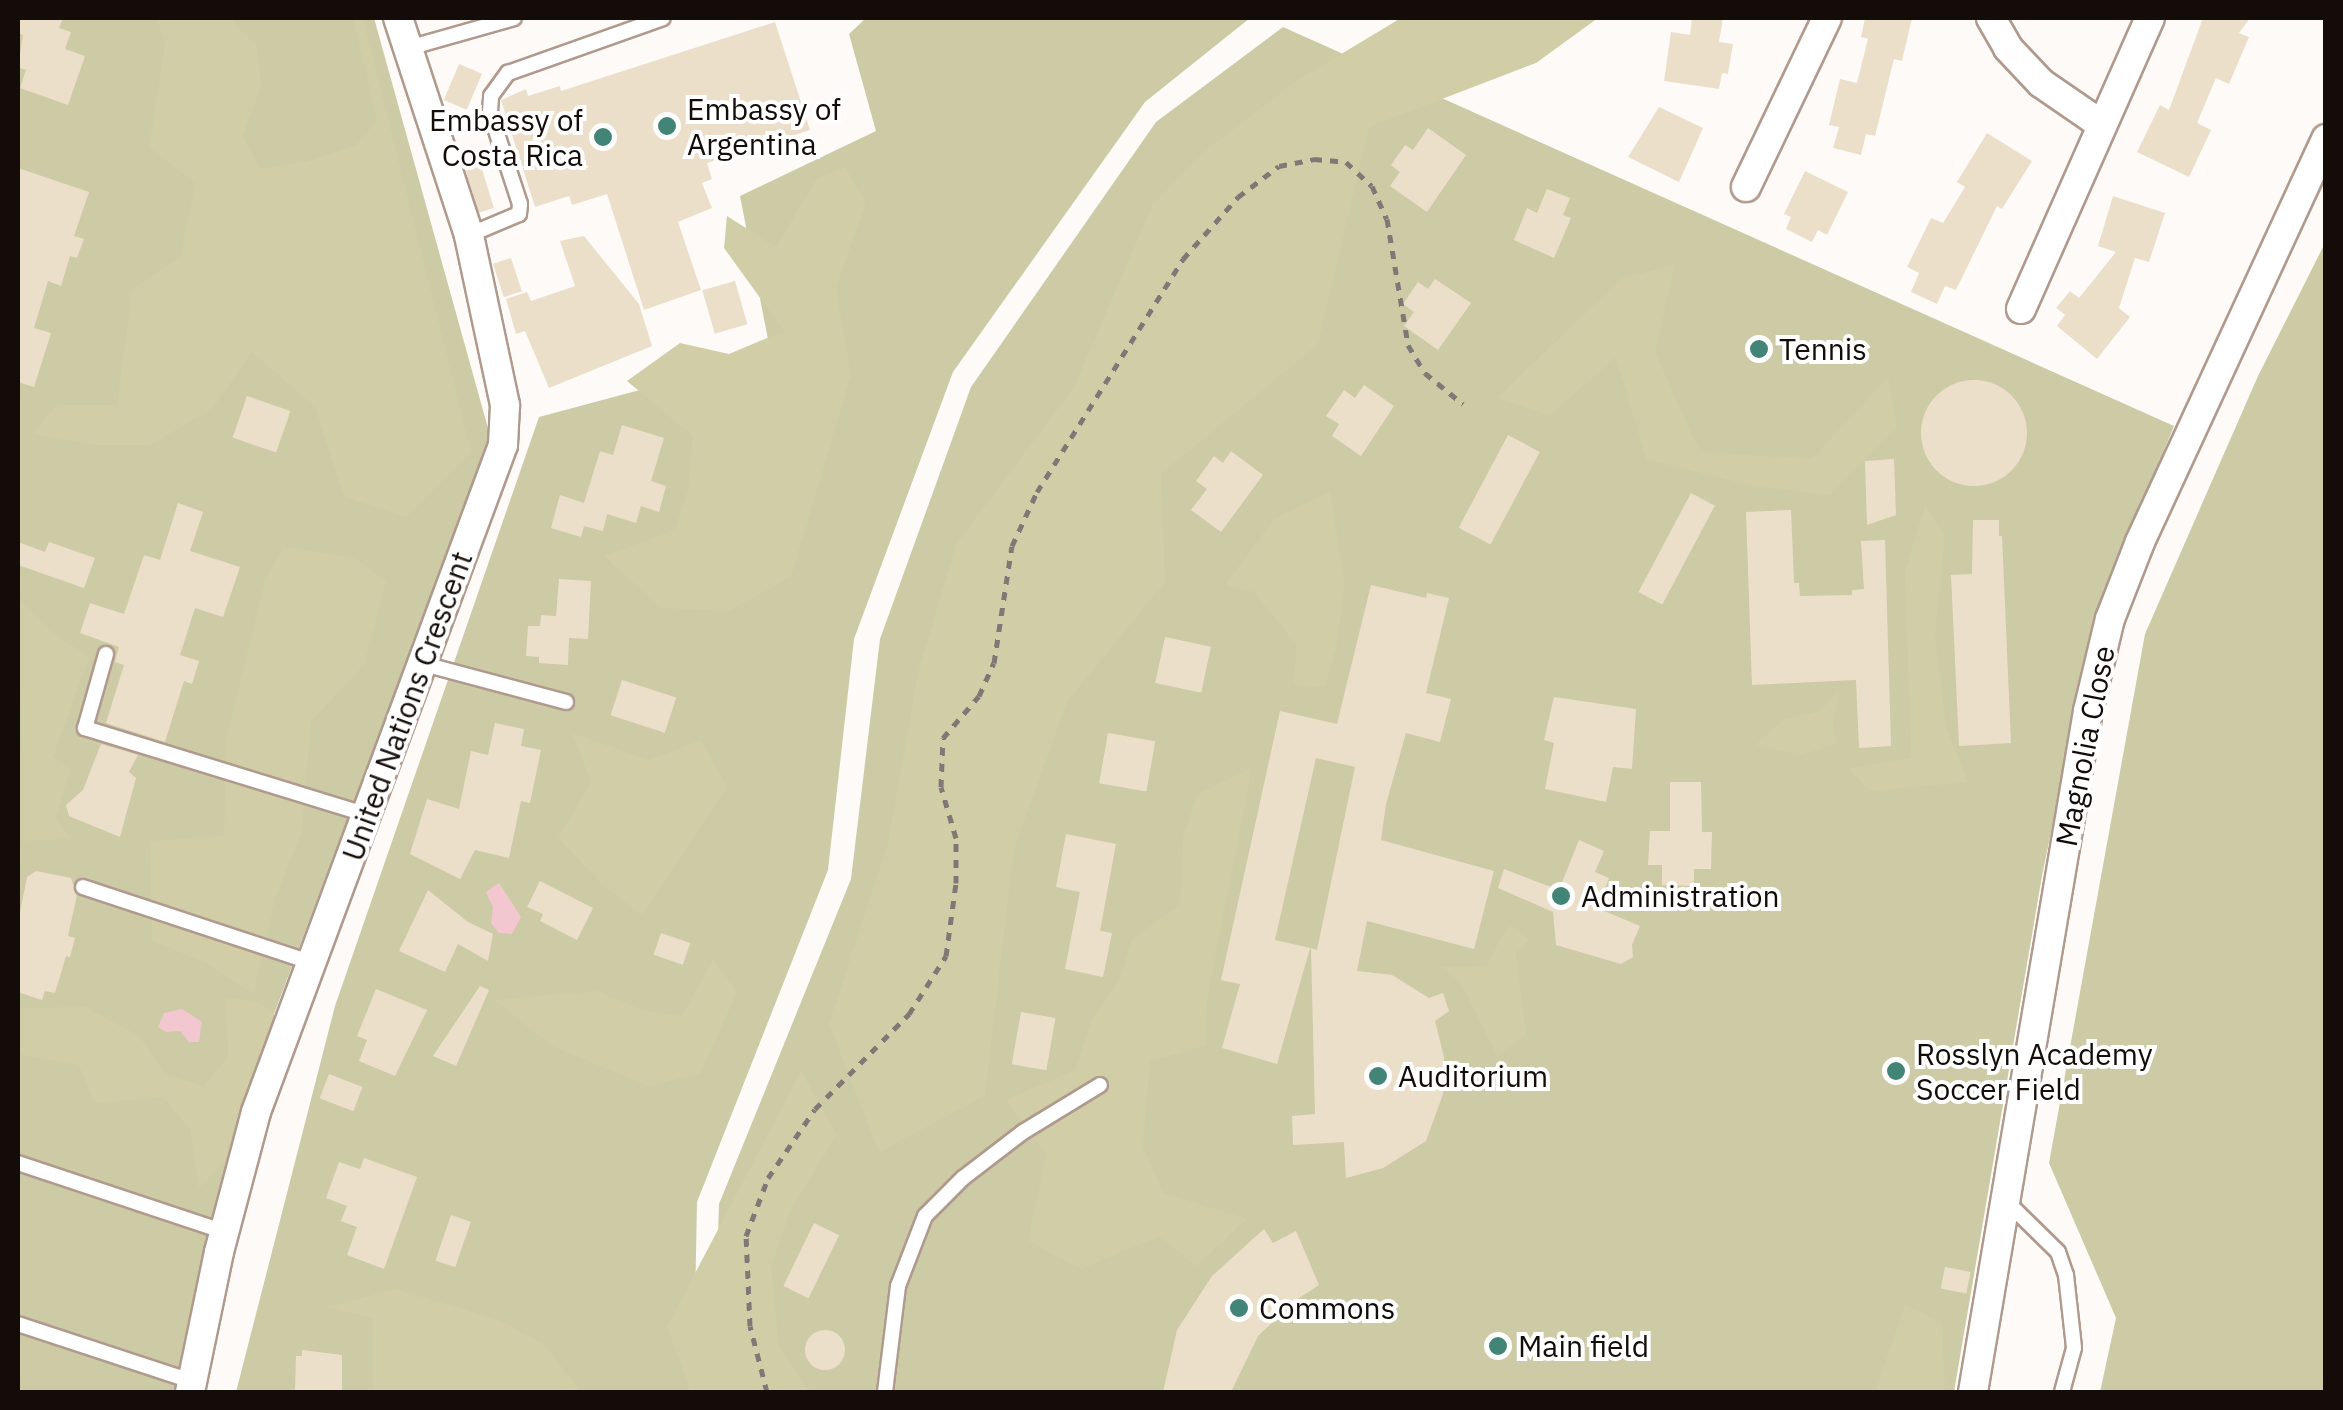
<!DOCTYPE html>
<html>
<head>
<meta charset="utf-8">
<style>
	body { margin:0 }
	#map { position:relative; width:2343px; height:1410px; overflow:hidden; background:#fefaf7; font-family:"IBM Plex Sans",sans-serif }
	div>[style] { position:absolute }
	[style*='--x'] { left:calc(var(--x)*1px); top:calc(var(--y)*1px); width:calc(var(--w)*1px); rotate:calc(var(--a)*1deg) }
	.green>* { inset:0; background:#cdcaa6 }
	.forest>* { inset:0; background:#d1cda6 }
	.water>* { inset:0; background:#f3c7d0 }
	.building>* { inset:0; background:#ecdfca; transform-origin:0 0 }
	.round { border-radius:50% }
	.path>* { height:5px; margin-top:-2.5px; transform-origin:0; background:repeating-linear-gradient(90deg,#7f7976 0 8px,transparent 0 16px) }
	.roads { filter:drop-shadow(2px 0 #af9a8d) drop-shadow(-2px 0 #af9a8d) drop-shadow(0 2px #af9a8d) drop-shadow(0 -2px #af9a8d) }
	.service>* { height:14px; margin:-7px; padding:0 7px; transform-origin:7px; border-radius:7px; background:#fff }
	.minor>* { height:28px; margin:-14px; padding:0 14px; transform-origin:14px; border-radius:14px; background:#fff }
	.dots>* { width:28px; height:28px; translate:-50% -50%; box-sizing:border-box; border:5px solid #fff; border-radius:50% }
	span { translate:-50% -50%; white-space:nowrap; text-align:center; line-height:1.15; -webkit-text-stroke:8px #fff; paint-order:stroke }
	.poi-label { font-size:30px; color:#130c08 }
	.left { translate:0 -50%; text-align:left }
	.right { translate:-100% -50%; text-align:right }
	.street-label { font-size:30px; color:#130c08 }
	.frame { position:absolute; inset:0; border:20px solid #130c08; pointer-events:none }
</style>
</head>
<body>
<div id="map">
	<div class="green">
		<div style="clip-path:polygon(18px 18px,374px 18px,491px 439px,237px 1112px,179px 1392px,18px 1392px)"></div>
		<div style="clip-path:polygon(866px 18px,1250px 18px,1145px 102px,953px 372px,854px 639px,828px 870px,697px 1202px,695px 1308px,715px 1392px,236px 1392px,335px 1006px,539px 417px,771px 355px,740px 196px,876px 131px,849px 34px)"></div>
		<div style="clip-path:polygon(1283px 27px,2174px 426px,2094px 621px,2042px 876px,1954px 1392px,740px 1392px,716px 1301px,719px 1204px,851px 879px,880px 639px,971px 387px,1156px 122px)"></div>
		<div style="clip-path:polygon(2325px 243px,2325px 1392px,2100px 1392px,2116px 1318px,2049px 1163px,2145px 634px,2258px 376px)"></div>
	</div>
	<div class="forest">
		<div style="clip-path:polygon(157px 18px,233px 18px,234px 24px,257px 46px,261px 87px,243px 136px,260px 169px,308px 161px,355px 146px,377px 120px,353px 18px,363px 18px,471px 452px,406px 517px,344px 497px,315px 407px,252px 352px,213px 408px,151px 445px,96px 445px,32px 434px,57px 405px,117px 405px,132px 290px,180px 257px,195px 183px,149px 147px,165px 44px)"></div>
		<div style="clip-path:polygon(1401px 18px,1598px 18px,1536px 63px,1369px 127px,1318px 344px,1161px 474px,1165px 582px,1067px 702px,1014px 849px,985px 1096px,879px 1152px,829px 1024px,888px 843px,918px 673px,956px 545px,1074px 387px,1152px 206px,1202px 153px,1298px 80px)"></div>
		<div style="clip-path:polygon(845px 167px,866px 202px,836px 288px,851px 375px,791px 577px,729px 611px,661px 608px,604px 556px,675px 530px,688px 490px,693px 436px,627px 381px,680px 343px,729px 354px,784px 331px,724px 248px,727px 216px,776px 247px,817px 178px)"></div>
		<div style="clip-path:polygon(1675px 265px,1655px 352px,1700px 452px,1812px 459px,1888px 377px,1897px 426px,1830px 495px,1749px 485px,1646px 459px,1616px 357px,1549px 416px,1497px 398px,1622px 278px)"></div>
		<div style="clip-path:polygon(1330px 492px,1345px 583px,1336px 649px,1325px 687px,1293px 685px,1297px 645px,1254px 592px,1225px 585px,1274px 519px)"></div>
		<div style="clip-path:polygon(1925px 505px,1945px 535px,1935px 636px,1946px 726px,1968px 782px,1870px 791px,1849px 769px,1911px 758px,1905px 572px)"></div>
		<div style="clip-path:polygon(284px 547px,356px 559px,386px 581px,364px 665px,311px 721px,302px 831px,276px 897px,253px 993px,205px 963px,152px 940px,150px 841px,224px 836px,226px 739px,266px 577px)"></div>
		<div style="clip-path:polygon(18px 598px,51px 632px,89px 657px,53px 757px,70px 770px,56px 818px,71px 839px,18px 841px,18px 764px,22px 750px)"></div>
		<div style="clip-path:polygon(1839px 690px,1833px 726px,1837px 744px,1800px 755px,1756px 745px,1784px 719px,1820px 711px)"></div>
		<div style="clip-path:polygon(572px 733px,649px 760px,701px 740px,727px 787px,642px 915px,601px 883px,558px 838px,591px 782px)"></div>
		<div style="clip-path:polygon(1252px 768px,1207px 1001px,1205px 1046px,1150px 1061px,1143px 1147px,1164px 1193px,1247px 1219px,1196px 1266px,1160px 1236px,1081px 1269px,1028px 1241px,1046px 1153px,1006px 1100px,1075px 1070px,1092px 1019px,1120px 979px,1132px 939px,1180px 905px,1183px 837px,1197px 794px)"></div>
		<div style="clip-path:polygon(1509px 924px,1530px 940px,1516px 953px,1526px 1035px,1497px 1056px,1461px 983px,1441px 967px,1486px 966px)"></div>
		<div style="clip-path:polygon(713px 959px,737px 992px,701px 1073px,649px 1086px,554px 1047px,494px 1000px,598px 991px,644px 1011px,682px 1016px)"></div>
		<div style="clip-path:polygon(226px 998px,260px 1002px,280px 1021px,239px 1145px,199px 1188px,190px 1129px,163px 1097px,94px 1103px,79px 1065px,18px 1054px,18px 1008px,85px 1007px,139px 1036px,166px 1075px,204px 1086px,228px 1057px)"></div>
		<div style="clip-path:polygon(801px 1071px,837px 1135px,791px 1209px,771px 1267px,779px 1346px,809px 1392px,691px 1392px,667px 1327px)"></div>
		<div style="clip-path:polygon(396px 1289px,499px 1320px,543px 1343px,581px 1392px,373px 1392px,373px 1318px,328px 1307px)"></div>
		<div style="clip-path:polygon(1905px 1305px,1942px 1322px,1945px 1392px,1875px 1392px)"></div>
	</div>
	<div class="water">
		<div style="clip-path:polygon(499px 883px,521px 917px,512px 934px,499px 933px,491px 923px,493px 907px,486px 892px)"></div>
		<div style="clip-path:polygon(182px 1009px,202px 1022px,199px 1042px,189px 1042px,180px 1031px,166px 1032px,158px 1027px,164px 1013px)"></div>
	</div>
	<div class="building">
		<div style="clip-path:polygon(18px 18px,63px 18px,59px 28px,71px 32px,65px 49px,85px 56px,68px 105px,20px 88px,26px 70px,18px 67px,23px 35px,18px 33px)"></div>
		<div style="clip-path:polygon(1692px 18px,1723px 18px,1719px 42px,1733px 44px,1728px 74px,1722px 73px,1719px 89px,1664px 81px,1671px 32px,1690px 35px)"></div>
		<div style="clip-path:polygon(1865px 18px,1912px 18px,1902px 61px,1894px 59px,1875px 136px,1866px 134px,1861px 155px,1833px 148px,1839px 127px,1829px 125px,1840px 79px,1857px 83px,1868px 39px,1861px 37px)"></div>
		<div style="clip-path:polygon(2203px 18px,2250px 18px,2239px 33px,2249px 37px,2229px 84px,2216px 78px,2197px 123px,2211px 130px,2189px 177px,2137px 152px,2160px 105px,2169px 110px)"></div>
		<div style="clip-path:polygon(775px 22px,810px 130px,707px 163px,712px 179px,702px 183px,712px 208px,678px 222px,701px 290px,644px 310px,607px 194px,572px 205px,569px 196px,535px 207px,501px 100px,526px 89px,528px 96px,560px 86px,561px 91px)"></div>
		<div style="left:459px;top:64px;width:25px;height:39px;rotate:23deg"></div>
		<div style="clip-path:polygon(1659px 107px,1703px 128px,1679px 182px,1628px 157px)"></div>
		<div style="clip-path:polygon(1428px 128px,1466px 155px,1427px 212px,1390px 186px,1400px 172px,1391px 165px,1405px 145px,1413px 150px)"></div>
		<div style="clip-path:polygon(1987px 133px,2032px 161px,2002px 209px,1997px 206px,1956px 290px,1945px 286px,1937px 304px,1911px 292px,1919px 273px,1907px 267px,1931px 218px,1943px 223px,1965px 187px,1957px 182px)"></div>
		<div style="left:481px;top:166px;width:44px;height:16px;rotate:73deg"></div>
		<div style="clip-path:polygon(18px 168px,89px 192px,74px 236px,84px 239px,77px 258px,70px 256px,61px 286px,48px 281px,34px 328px,51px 333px,34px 387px,18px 382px)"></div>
		<div style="clip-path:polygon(1805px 171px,1848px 192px,1827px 235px,1818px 230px,1812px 242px,1786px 229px,1791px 217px,1784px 214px)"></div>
		<div style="clip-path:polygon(1547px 189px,1570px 198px,1563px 215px,1571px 218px,1554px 258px,1514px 240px,1527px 208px,1537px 213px)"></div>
		<div style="clip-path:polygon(2113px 196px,2165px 213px,2149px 262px,2135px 258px,2119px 308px,2130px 317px,2097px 359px,2057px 326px,2065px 315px,2056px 308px,2070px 291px,2079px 298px,2116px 252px,2098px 246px)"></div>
		<div style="clip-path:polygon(584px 236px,639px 304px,652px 346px,549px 388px,525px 331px,516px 334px,506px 299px,527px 292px,531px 301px,575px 286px,560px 241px)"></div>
		<div style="left:511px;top:258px;width:35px;height:19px;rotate:72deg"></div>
		<div style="clip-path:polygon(1435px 279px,1471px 303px,1438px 350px,1404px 326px,1414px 312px,1403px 304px,1418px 282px,1428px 289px)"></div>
		<div style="left:735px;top:281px;width:45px;height:34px;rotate:74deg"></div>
		<div class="round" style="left:1921px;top:380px;width:106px;height:106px"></div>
		<div style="clip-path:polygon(1364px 385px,1394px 406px,1361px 456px,1332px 436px,1339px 424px,1326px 416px,1344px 390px,1355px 398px)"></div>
		<div style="left:247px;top:396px;width:46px;height:44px;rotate:19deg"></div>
		<div style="clip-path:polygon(622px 425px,664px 438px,651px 481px,666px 486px,659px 512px,641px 506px,636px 523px,607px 514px,603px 531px,584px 526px,581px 537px,551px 528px,560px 495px,584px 503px,600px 451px,613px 455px)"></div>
		<div style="left:1508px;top:435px;width:36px;height:105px;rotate:28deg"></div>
		<div style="clip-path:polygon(1231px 451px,1263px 475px,1221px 532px,1191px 510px,1207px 489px,1196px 481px,1214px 456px,1223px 463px)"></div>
		<div style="clip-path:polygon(1894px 459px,1896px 515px,1867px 525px,1865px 461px)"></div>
		<div style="left:1691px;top:493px;width:27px;height:112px;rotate:28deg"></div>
		<div style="clip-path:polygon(178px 503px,203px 512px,190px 551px,240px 567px,223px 617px,195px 608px,180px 655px,199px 661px,192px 684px,184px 681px,165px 742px,106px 723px,124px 665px,115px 662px,119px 647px,80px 633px,90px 603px,124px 614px,144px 555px,160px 560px)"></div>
		<div style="clip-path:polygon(1791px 510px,1794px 583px,1799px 583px,1800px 596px,1852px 595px,1852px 590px,1864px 589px,1861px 541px,1885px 540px,1891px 746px,1859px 748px,1856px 680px,1752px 685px,1746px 512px)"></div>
		<div style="clip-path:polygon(1973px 520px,1999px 520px,1999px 536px,2002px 536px,2011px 743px,1959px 746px,1951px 575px,1972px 574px)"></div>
		<div style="clip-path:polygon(18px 542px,45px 552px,49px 542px,95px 558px,84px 588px,18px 565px)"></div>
		<div style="clip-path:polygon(559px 579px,591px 581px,588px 639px,569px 638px,568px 665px,539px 663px,539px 657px,526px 656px,528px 626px,540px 626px,541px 615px,556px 616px)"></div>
		<div style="clip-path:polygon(1371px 585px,1426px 598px,1427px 593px,1449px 598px,1426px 693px,1451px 699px,1440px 742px,1406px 733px,1386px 804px,1381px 840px,1494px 871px,1474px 949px,1367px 921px,1357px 971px,1392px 975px,1429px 998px,1443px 993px,1449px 1011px,1435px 1021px,1444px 1057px,1443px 1094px,1426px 1141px,1383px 1168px,1346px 1178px,1344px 1142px,1293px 1145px,1292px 1116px,1315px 1114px,1311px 948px,1317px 950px,1355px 767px,1316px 758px,1275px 940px,1310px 948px,1277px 1064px,1222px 1048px,1240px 984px,1221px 980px,1280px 711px,1337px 724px)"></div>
		<div style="left:1165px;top:637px;width:47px;height:47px;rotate:12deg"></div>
		<div style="left:622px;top:680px;width:57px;height:37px;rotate:18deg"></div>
		<div style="clip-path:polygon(1554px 697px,1636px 709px,1632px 769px,1613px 767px,1606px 802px,1545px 789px,1554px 743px,1544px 740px)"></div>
		<div style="clip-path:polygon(495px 723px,524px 729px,521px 746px,541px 750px,530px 803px,521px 801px,509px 858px,475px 850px,460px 879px,410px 854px,427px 799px,459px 809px,471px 751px,488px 755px)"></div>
		<div style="left:1108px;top:733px;width:48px;height:51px;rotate:10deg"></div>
		<div style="clip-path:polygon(101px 744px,138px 755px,129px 772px,136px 778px,120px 837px,69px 816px,66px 805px,83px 790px)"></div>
		<div style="clip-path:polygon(1670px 782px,1701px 782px,1702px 832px,1712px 832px,1711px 869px,1694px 869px,1694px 886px,1662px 885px,1662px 865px,1648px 865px,1650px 831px,1670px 831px)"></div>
		<div style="clip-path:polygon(1066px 834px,1116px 844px,1100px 931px,1112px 933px,1103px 977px,1065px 969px,1080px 892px,1056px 887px)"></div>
		<div style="clip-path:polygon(1579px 840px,1604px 851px,1595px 872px,1609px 878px,1597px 908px,1640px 926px,1632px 945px,1633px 957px,1621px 964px,1556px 945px,1553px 912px,1498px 888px,1504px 869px,1559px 890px)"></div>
		<div style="clip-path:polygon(36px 871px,71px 878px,77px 895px,68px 936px,75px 938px,70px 957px,66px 956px,55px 993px,45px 991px,42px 1000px,18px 992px,18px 923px,27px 877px)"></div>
		<div style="clip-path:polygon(540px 881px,593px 908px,577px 940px,540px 921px,543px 914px,527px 907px)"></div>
		<div style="clip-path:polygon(428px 890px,468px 922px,493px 934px,488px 961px,458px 944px,445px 972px,399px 951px)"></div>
		<div style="left:661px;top:933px;width:31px;height:23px;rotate:19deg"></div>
		<div style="clip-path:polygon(480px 986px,489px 990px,456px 1066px,433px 1056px)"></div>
		<div style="clip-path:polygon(376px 989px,427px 1010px,395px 1076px,359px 1061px,367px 1040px,357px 1036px)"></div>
		<div style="left:1021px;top:1012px;width:35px;height:53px;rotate:10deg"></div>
		<div style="left:329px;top:1074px;width:36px;height:26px;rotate:21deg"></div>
		<div style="clip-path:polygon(364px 1158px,417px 1177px,384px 1269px,347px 1255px,357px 1227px,341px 1221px,347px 1206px,326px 1198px,339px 1162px,360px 1169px)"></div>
		<div style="left:451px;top:1215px;width:21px;height:48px;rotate:19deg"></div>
		<div style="left:814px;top:1223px;width:28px;height:70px;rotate:26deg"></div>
		<div style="clip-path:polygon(1264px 1229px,1273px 1243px,1296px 1231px,1319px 1285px,1296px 1300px,1258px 1336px,1231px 1392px,1163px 1392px,1177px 1330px,1212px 1276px)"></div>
		<div style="left:1945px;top:1267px;width:26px;height:22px;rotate:11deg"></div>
		<div class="round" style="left:805px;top:1330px;width:40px;height:40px"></div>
		<div style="clip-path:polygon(302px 1350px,342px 1355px,342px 1392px,295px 1392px,296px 1356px,302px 1356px)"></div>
	</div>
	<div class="path">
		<div style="--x:767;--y:1392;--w:68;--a:-104.4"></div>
		<div style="--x:750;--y:1326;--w:90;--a:-92.5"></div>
		<div style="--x:746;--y:1236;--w:62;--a:-69.2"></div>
		<div style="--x:768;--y:1178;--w:83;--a:-55.7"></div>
		<div style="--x:815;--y:1109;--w:134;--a:-45.3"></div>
		<div style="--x:909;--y:1014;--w:69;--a:-57.5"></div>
		<div style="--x:946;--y:956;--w:74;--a:-82.2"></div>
		<div style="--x:956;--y:883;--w:45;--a:-90"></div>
		<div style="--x:956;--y:838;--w:53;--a:-106.4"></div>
		<div style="--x:941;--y:787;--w:49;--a:-87.7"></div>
		<div style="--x:943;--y:738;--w:55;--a:-49.4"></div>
		<div style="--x:979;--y:696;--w:36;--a:-66"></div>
		<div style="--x:994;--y:663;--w:118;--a:-81.3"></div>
		<div style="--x:1012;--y:546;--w:60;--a:-65.2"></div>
		<div style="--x:1037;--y:492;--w:275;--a:-57.9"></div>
		<div style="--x:1183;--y:259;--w:83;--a:-48.4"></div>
		<div style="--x:1238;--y:197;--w:51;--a:-37.1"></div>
		<div style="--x:1279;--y:166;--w:36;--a:-11"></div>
		<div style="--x:1314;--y:159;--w:32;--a:5"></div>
		<div style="--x:1346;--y:162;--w:35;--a:43"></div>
		<div style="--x:1372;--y:186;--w:36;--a:66"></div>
		<div style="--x:1387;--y:219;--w:128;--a:80.5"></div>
		<div style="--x:1408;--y:345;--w:33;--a:59"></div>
		<div style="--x:1425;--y:373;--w:49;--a:39.2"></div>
	</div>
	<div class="roads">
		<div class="service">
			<div style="--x:408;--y:48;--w:110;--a:-15.8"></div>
			<div style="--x:469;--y:235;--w:54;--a:-22.8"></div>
			<div style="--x:519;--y:214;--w:10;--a:-84"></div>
			<div style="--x:520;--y:204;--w:97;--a:-108.1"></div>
			<div style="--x:490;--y:112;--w:16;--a:-86"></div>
			<div style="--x:491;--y:96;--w:29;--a:-54"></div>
			<div style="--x:508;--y:73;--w:164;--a:-19.5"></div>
			<div style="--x:106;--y:654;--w:77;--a:105.8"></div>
			<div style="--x:85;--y:728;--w:296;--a:17.1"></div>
			<div style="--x:424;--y:664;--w:147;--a:15"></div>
			<div style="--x:83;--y:887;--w:242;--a:18.3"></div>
			<div style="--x:18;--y:1163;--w:218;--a:18.4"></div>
			<div style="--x:2005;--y:1200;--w:74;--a:44.5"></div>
			<div style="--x:2058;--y:1252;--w:24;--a:71"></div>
			<div style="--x:2066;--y:1275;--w:73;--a:83.7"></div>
			<div style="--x:2074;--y:1348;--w:46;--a:105.3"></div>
			<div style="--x:18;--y:1324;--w:182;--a:18.2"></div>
			<div style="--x:885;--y:1392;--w:107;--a:-83"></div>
			<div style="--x:898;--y:1286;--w:75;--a:-68.9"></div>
			<div style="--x:925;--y:1216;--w:54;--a:-45"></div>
			<div style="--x:963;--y:1178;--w:76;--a:-37.5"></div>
			<div style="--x:1023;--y:1132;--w:90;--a:-31.4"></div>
		</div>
		<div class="minor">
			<div style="--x:1991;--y:18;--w:34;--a:60"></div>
			<div style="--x:2008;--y:48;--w:48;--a:46.7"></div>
			<div style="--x:2041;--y:83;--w:74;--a:34.5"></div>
			<div style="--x:1746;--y:187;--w:187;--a:-64.4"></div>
			<div style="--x:2021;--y:309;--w:318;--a:-66.1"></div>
			<div style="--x:190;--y:1392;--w:143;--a:-78.3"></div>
			<div style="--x:219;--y:1252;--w:145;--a:-75.2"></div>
			<div style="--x:256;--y:1112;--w:711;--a:-69.68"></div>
			<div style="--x:503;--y:445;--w:40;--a:-87.1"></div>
			<div style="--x:505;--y:405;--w:174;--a:-102"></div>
			<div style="--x:469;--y:235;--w:228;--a:-108.1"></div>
			<div style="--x:1973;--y:1392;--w:691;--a:-80.41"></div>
			<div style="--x:2088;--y:711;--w:95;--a:-76.6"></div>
			<div style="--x:2110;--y:619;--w:83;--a:-68.7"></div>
			<div style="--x:2140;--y:542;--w:444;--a:-65.2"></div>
		</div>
	</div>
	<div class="dots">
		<div style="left:667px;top:126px;background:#428577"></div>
		<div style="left:603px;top:137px;background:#428577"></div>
		<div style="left:1759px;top:349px;background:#428577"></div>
		<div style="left:1561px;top:896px;background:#428577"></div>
		<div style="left:1896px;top:1071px;background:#428577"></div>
		<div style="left:1378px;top:1076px;background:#428577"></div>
		<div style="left:1239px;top:1308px;background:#428577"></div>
		<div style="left:1498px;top:1346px;background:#428577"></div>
	</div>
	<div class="poi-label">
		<span class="left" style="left:687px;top:126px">Embassy of<br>Argentina</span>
		<span class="right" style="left:583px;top:137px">Embassy of<br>Costa Rica</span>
		<span class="left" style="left:1779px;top:349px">Tennis</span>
		<span class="left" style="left:1581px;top:896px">Administration</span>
		<span class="left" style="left:1916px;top:1071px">Rosslyn Academy<br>Soccer Field</span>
		<span class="left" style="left:1398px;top:1076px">Auditorium</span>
		<span class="left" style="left:1259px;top:1308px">Commons</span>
		<span class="left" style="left:1518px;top:1346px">Main field</span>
	</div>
	<div class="street-label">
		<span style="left:407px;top:706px;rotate:-70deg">United Nations Crescent</span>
		<span style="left:2085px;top:746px;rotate:-79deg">Magnolia Close</span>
	</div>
	<div class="frame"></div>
</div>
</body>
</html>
